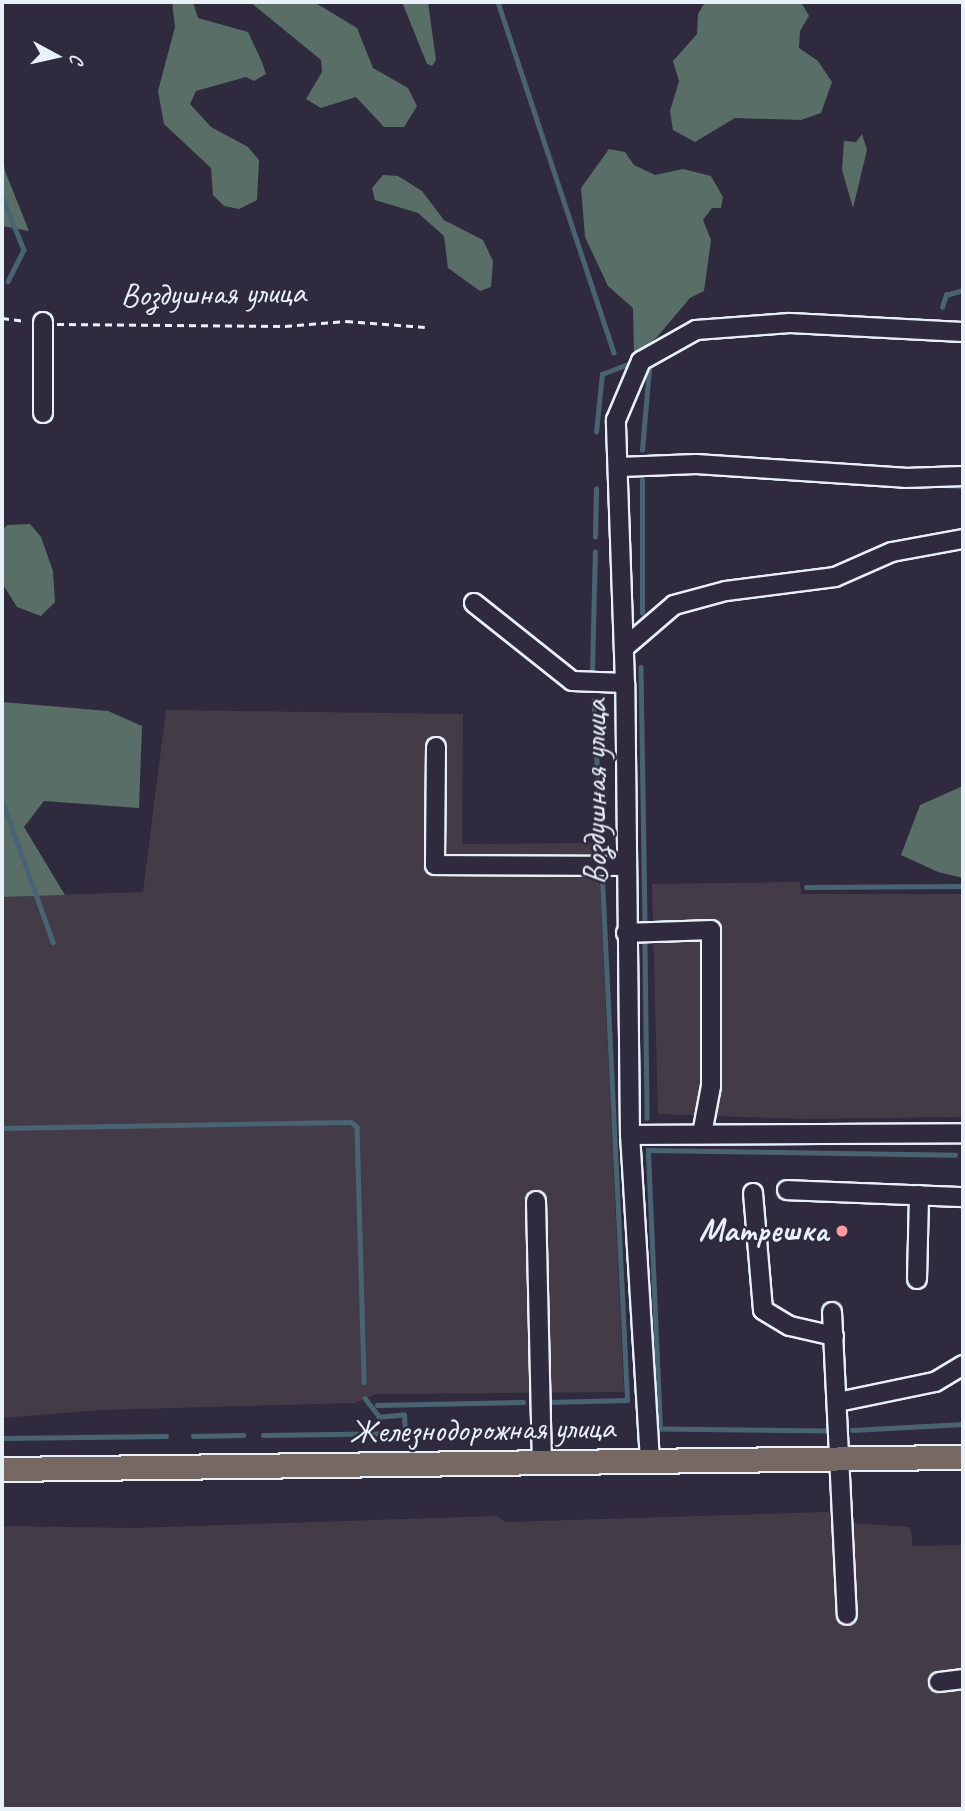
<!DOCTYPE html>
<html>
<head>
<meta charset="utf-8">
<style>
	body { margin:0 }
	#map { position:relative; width:965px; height:1811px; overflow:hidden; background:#2f2a3d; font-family:Caveat,sans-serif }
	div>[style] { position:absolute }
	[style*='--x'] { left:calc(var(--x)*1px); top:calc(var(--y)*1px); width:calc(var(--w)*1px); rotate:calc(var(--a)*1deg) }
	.built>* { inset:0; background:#443b48 }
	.green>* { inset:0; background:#596e67 }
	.stream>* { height:4.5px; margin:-2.25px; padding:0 2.25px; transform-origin:2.25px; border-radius:2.25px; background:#4a6372 }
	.path>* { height:2.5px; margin-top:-1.25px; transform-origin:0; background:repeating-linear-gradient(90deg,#e8f1f8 0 7px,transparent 0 12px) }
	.roads { filter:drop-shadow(2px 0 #e8f1f8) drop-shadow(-2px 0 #e8f1f8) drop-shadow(0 2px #e8f1f8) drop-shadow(0 -2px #e8f1f8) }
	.minor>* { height:18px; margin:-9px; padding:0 9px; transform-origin:9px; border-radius:9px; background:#2f2a3d }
	.major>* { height:23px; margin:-11.5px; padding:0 11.5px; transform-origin:11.5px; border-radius:11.5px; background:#766964 }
	.dots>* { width:19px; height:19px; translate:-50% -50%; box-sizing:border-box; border:4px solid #2f2a3d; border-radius:50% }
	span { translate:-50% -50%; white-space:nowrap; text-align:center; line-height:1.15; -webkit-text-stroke:5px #2f2a3d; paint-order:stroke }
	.street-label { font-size:33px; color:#e8f1f8 }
	.poi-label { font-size:33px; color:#e8f1f8; font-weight:700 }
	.right { translate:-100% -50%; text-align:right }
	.frame { position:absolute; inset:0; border:4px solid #e8f1f8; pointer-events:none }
	.north { position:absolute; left:21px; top:21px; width:70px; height:70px; -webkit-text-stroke:5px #2f2a3d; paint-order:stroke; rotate:98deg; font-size:19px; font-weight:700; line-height:28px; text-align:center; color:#e8f1f8 }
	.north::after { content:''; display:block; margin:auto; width:24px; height:32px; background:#e8f1f8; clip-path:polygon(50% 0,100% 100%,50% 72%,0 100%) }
</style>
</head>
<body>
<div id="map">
	<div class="built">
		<div style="clip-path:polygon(166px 710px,463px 714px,462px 844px,598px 843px,624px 1392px,376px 1394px,355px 1403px,100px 1410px,2px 1418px,2px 897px,143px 892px)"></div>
		<div style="clip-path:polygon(800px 882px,801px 894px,963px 894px,963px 1117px,804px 1119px,658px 1114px,652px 884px)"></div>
		<div style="clip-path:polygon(827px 1512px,849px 1523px,910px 1527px,913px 1546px,963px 1545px,963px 1809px,2px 1809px,2px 1526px,134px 1528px,497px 1516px,505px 1522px)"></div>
	</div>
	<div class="green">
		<div style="clip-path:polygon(172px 2px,193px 2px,198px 18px,248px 32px,262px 62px,266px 74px,254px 81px,246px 77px,196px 91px,190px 104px,211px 127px,248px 147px,259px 160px,257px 200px,239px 209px,224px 206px,213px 195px,211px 168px,164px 124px,158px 91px,175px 27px)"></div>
		<div style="clip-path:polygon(250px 2px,314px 2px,357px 28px,373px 68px,408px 88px,417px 106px,404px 127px,384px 127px,356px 97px,321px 108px,306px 99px,322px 72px,321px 60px)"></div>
		<div style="clip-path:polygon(402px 2px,428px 2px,436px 60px,432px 66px,427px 64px)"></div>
		<div style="clip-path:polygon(705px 2px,801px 2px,809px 16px,800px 31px,799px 48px,818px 61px,832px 82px,821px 113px,801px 120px,735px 118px,695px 142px,673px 130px,670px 111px,679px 81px,673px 61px,697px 34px,698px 14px)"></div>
		<div style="clip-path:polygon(862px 134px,867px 150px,853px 208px,842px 170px,844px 141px,856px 142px)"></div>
		<div style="clip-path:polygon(609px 149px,625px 152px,634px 165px,655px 175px,683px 169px,711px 176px,723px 197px,721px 208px,712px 208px,703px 220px,711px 240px,704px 291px,690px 298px,657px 337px,634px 355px,633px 308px,608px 286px,585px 237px,581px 188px)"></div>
		<div style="clip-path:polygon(2px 151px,5px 171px,29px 231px,2px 226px)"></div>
		<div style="clip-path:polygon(383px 175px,398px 176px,422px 191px,444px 220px,483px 240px,493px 261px,491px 287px,480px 291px,448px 268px,444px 236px,418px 213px,375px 200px,372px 188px)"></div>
		<div style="clip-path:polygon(30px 524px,41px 537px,53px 571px,55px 602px,41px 616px,17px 607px,2px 583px,2px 531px,7px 525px)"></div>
		<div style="clip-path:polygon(2px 702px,108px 711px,142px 726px,139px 808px,44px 801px,24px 827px,65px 895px,2px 897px)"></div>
		<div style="clip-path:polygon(963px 786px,963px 878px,938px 872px,901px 855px,920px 805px)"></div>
	</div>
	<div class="stream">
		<div style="--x:498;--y:2;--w:369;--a:71.7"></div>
		<div style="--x:2;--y:196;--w:58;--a:67.8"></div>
		<div style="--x:24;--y:250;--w:35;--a:117"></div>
		<div style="--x:942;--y:307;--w:13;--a:-72"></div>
		<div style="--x:946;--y:295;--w:18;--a:-16"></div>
		<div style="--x:596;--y:432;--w:58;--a:-84.1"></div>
		<div style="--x:602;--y:374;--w:28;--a:-21"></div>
		<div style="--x:642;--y:450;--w:81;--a:-85.1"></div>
		<div style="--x:943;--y:485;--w:20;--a:3"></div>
		<div style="--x:595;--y:537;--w:48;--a:-88.8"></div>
		<div style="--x:642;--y:613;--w:133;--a:-90"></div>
		<div style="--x:641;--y:667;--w:253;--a:89.1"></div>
		<div style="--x:592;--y:672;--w:120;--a:-88.6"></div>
		<div style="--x:594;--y:700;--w:145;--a:87.2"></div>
		<div style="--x:2;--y:800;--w:151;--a:70.2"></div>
		<div style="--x:806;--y:887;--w:157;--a:-0.4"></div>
		<div style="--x:645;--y:945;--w:173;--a:89.3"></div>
		<div style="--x:2;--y:1128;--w:349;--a:-1"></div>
		<div style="--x:351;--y:1122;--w:8;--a:40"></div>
		<div style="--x:357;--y:1127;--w:255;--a:88.4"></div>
		<div style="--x:549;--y:1402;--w:78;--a:-1.5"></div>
		<div style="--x:627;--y:1400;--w:521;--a:-92.75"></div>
		<div style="--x:377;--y:1405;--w:146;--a:-1.2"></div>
		<div style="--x:852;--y:1430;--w:111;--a:-3.1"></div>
		<div style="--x:832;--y:1431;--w:172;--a:-179.3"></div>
		<div style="--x:660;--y:1429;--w:279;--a:-92.5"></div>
		<div style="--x:648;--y:1150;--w:307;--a:0.9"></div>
		<div style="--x:263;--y:1435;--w:142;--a:-0.8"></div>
		<div style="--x:405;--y:1433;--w:18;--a:-93"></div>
		<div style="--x:404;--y:1415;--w:25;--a:175"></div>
		<div style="--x:379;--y:1417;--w:23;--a:-128"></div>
		<div style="--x:193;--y:1436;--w:50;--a:-1.1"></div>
		<div style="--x:2;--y:1438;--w:164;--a:-0.7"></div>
	</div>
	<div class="path">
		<div style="--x:2;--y:318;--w:24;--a:7"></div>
		<div style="--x:57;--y:324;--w:228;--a:0.5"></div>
		<div style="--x:285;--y:326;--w:61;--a:-4.7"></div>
		<div style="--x:346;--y:321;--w:79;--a:4.3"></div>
	</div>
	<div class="roads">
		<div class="minor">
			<div style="--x:43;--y:413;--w:91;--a:-90"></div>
			<div style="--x:620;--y:467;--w:76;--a:-2.3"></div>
			<div style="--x:696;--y:464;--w:209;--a:3.8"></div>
			<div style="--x:905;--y:478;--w:58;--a:-2"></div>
			<div style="--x:474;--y:603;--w:125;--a:38.5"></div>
			<div style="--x:572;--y:681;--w:53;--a:2.2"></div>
			<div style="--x:624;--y:648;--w:66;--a:-40.7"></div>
			<div style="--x:674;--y:605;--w:54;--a:-15.1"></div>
			<div style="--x:726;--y:591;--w:110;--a:-7.3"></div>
			<div style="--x:835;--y:577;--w:62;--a:-23.7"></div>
			<div style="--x:892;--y:552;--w:72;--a:-10.4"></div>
			<div style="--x:436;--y:747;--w:118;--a:90.5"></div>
			<div style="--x:435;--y:865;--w:190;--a:0.3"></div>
			<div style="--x:626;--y:933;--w:85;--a:-2"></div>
			<div style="--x:711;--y:930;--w:156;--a:90"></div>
			<div style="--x:711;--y:1086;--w:49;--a:100.6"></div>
			<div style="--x:630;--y:1135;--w:333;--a:-0.3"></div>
			<div style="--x:787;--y:1190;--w:176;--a:2.3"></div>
			<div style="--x:753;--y:1193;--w:117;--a:85.1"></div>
			<div style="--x:763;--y:1310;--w:31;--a:31"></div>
			<div style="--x:790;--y:1326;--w:45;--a:12.8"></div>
			<div style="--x:536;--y:1201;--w:261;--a:88.7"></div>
			<div style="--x:917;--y:1279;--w:84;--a:-88.6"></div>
			<div style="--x:832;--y:1312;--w:303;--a:87.2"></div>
			<div style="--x:838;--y:1402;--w:99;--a:-11.7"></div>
			<div style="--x:935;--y:1382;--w:33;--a:-31"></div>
			<div style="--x:650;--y:1461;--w:327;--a:-93.5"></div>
			<div style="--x:630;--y:1135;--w:452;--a:-90.6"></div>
			<div style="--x:625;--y:683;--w:263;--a:-92"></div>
			<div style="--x:616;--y:420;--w:64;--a:-67"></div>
			<div style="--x:641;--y:361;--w:63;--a:-29.4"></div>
			<div style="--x:696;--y:330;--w:94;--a:-4.3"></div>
			<div style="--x:790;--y:323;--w:173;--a:3"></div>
			<div style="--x:939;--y:1682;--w:24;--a:-7"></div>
		</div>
		<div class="major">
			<div style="--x:2;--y:1469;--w:961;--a:-0.72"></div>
		</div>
	</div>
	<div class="dots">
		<div style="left:842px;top:1231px;background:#ff9aa2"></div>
	</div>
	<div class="street-label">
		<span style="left:213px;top:294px;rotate:-1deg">Воздушная улица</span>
		<span style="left:596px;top:792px;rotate:-90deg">Воздушная улица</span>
		<span style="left:482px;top:1430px;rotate:-1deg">Железнодорожная улица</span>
	</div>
	<div class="poi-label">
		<span class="right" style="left:828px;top:1231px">Матрешка</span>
	</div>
	<div class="frame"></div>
	<div class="north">С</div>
</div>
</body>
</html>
